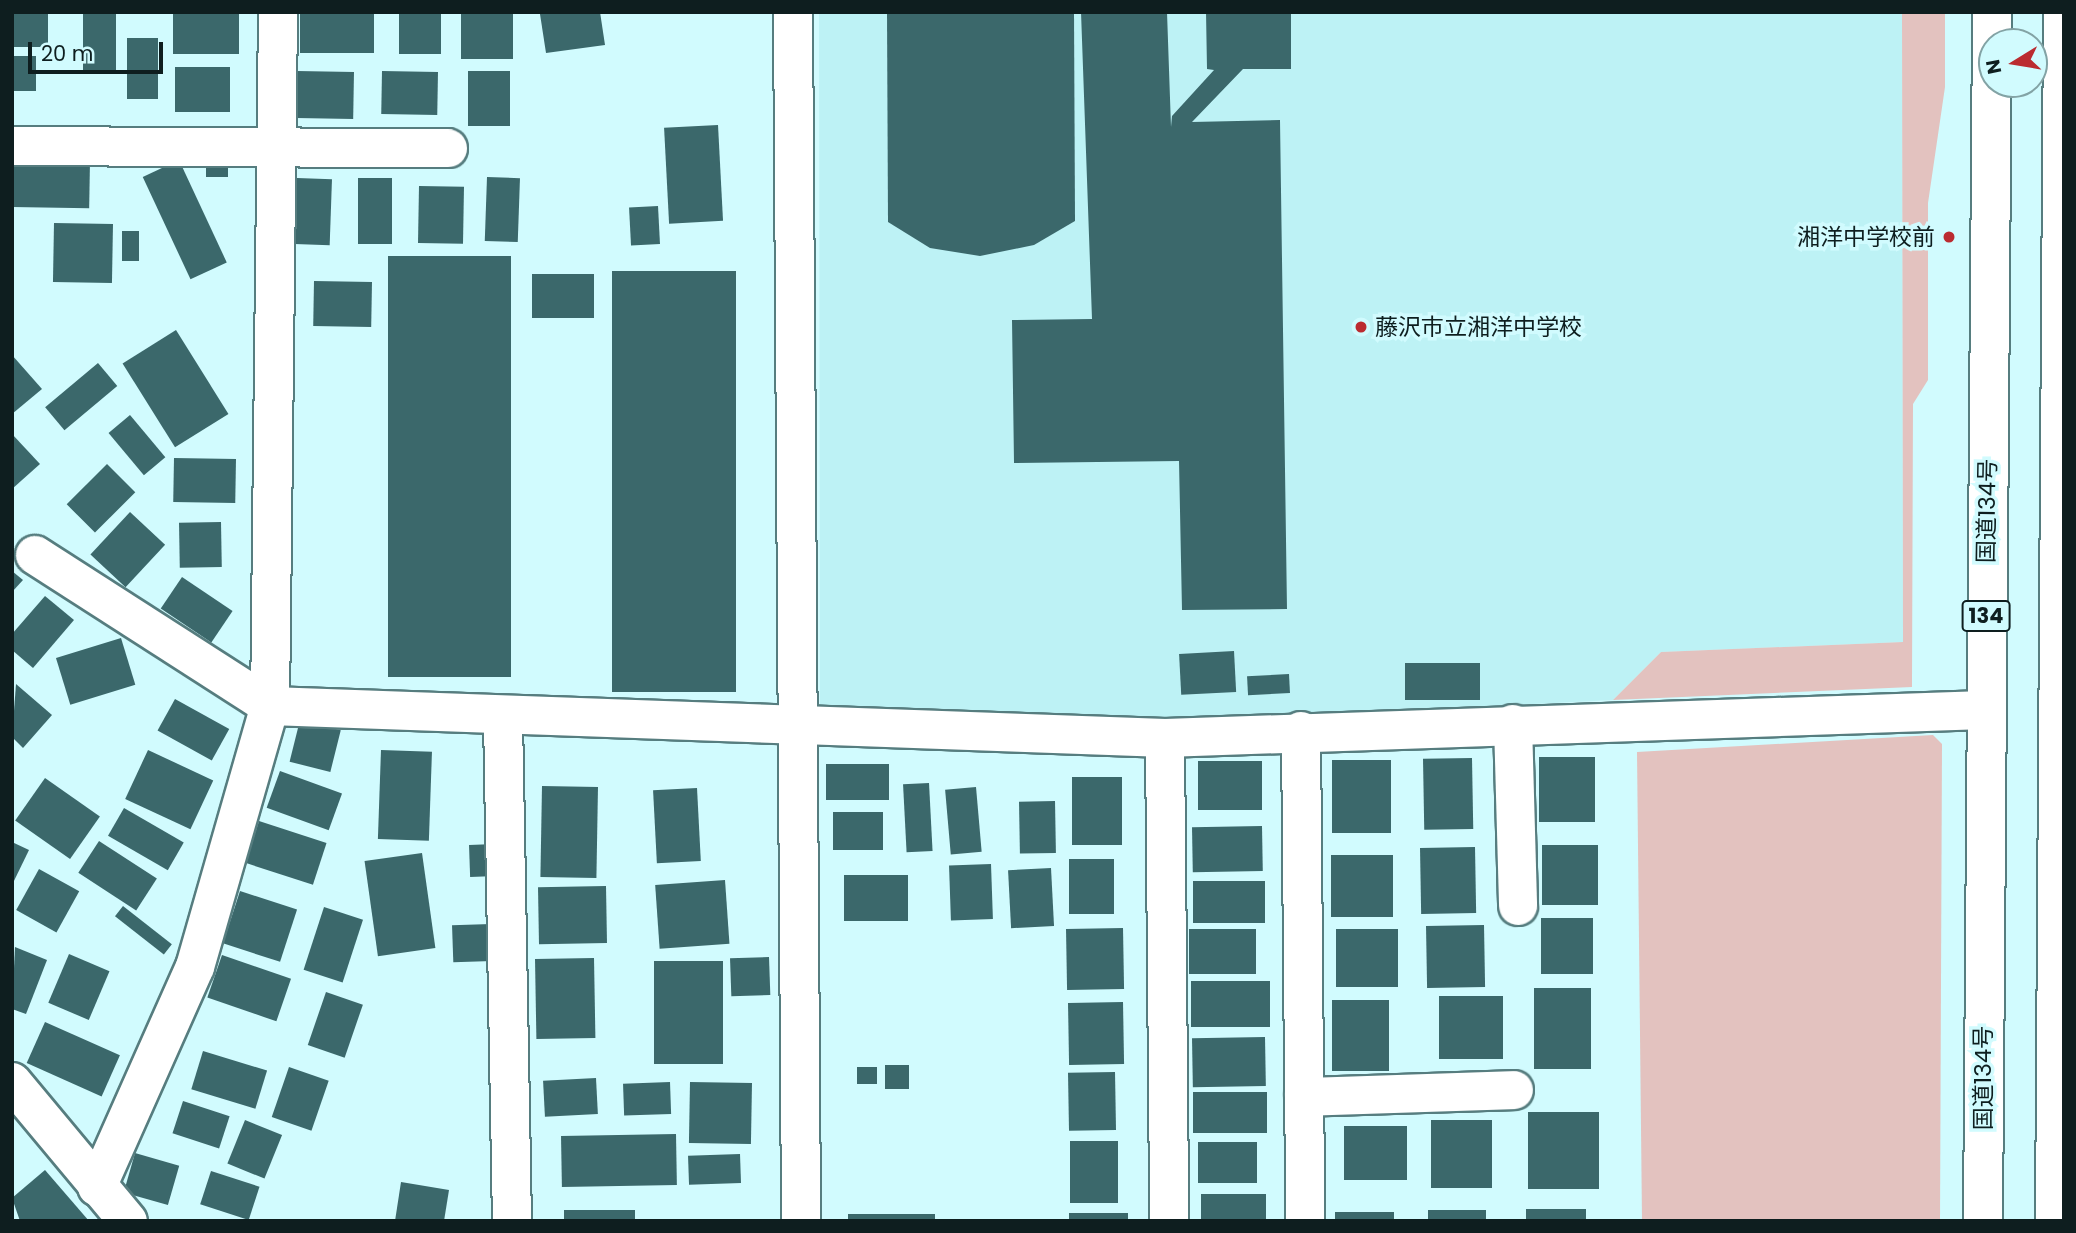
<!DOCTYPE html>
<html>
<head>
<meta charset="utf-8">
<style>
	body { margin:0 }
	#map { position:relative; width:2076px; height:1233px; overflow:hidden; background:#d1fbfe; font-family:Poppins,"Noto Sans JP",sans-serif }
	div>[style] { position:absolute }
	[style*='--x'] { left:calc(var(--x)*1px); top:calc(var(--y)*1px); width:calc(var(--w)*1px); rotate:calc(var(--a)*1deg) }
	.built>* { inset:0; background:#bdf2f5 }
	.green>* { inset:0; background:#e3c2bf }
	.building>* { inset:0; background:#3b686b; transform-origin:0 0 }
	.roads { filter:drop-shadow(2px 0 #567d7f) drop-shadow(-2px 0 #567d7f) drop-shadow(0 2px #567d7f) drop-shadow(0 -2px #567d7f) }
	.minor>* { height:38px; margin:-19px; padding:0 19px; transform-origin:19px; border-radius:19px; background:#fff }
	.highway>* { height:38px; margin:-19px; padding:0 19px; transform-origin:19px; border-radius:19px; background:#fff }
	.dots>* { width:19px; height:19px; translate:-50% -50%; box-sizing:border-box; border:4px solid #d1fbfe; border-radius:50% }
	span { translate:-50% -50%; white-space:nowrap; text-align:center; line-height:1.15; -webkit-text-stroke:7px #d1fbfe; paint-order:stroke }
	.shield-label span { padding:2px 5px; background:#d1fbfe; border:2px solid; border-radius:5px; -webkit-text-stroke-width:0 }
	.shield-label { font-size:21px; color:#0e1e1f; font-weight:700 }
	.poi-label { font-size:23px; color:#0e1e1f }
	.right { translate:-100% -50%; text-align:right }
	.left { translate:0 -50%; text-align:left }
	.street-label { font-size:23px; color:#0e1e1f }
	.frame { position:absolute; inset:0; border:14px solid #0e1e1f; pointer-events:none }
	.north { position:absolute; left:1978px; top:28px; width:70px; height:70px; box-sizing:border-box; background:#d1fbfe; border:2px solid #83a3a5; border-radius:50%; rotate:259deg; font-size:19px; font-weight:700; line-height:28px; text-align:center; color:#0e1e1f }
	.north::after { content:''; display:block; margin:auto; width:24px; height:32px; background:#bb2b30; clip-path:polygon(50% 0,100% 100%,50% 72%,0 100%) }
	.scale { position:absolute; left:28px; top:42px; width:135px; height:32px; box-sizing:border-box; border:4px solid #0e1e1f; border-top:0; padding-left:9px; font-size:21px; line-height:24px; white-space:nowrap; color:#0e1e1f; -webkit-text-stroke:5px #d1fbfe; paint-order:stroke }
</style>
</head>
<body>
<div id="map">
	<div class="built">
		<div style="clip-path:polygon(819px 12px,1902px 12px,1903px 642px,1661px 652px,1613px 700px,1147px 724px,820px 709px)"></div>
	</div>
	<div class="green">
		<div style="clip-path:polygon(1902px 12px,1945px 12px,1945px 87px,1928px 203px,1928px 380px,1913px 404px,1912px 687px,1613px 700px,1661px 652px,1903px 642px)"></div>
		<div style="clip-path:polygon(1933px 735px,1942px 744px,1940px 1221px,1642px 1221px,1637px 752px)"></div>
	</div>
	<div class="building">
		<div style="left:12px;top:12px;width:36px;height:35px"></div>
		<div style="left:83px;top:12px;width:33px;height:60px"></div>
		<div style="left:173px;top:12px;width:66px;height:42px"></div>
		<div style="left:300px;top:12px;width:74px;height:41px"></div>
		<div style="left:399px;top:12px;width:42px;height:42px"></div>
		<div style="left:461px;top:12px;width:52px;height:47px"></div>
		<div style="clip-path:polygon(600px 12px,605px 45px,546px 53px,540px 14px)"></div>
		<div style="clip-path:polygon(887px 12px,1074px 12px,1075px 221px,1034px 245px,980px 256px,930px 248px,888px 222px)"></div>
		<div style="clip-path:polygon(1081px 12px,1167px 12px,1171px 127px,1172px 116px,1214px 70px,1207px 69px,1206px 12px,1291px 12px,1291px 69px,1243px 69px,1192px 122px,1280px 120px,1287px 609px,1182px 610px,1179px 461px,1014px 463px,1012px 320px,1092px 319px)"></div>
		<div style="left:127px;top:38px;width:31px;height:61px"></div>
		<div style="left:12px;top:56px;width:24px;height:35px"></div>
		<div style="left:175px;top:67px;width:55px;height:45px"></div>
		<div style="left:297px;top:71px;width:57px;height:47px;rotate:1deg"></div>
		<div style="left:382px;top:71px;width:56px;height:43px;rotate:1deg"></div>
		<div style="left:468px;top:71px;width:42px;height:55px"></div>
		<div style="left:718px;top:125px;width:96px;height:54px;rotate:87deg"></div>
		<div style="left:206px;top:157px;width:22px;height:20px"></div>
		<div style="left:13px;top:160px;width:77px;height:47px;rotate:1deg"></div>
		<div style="left:179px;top:160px;width:113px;height:40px;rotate:65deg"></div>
		<div style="left:487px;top:177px;width:33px;height:64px;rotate:2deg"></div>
		<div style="left:297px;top:178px;width:35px;height:66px;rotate:2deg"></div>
		<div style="left:358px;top:178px;width:34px;height:66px"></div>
		<div style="left:419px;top:186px;width:45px;height:57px;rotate:1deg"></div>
		<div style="left:658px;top:206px;width:38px;height:29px;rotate:87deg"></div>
		<div style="left:54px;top:223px;width:59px;height:59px;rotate:1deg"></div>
		<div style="left:122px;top:231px;width:17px;height:30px"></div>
		<div style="left:388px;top:256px;width:123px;height:421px"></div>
		<div style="left:736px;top:271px;width:421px;height:124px;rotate:90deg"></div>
		<div style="left:532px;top:274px;width:62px;height:44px"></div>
		<div style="left:314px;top:281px;width:58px;height:45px;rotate:1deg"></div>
		<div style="left:176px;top:330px;width:99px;height:63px;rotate:58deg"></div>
		<div style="clip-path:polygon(12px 355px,42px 389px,12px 414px)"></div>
		<div style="left:98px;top:363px;width:30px;height:69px;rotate:50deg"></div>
		<div style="left:130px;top:415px;width:55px;height:28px;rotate:50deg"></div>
		<div style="clip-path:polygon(12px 434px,40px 464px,12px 489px)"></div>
		<div style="left:174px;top:458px;width:62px;height:44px;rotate:1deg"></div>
		<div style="left:107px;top:464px;width:40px;height:57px;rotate:45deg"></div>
		<div style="left:130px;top:512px;width:48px;height:58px;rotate:43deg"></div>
		<div style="left:221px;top:522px;width:45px;height:42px;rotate:89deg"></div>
		<div style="clip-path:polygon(12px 571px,23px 580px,12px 592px)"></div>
		<div style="left:182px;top:577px;width:61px;height:38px;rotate:34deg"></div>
		<div style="clip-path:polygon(45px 596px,74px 620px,33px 668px,12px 650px,12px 634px)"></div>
		<div style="left:121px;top:638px;width:49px;height:68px;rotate:73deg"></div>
		<div style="left:1234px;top:651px;width:41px;height:55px;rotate:87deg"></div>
		<div style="left:1405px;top:663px;width:75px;height:37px"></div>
		<div style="left:1289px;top:674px;width:19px;height:42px;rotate:87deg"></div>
		<div style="clip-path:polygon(16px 684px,52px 715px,23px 748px,12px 737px)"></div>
		<div style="left:175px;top:699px;width:62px;height:36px;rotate:29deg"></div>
		<div style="left:300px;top:720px;width:42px;height:43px;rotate:14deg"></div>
		<div style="left:148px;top:750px;width:72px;height:54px;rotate:25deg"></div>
		<div style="left:381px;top:750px;width:51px;height:89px;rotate:2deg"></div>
		<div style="left:1539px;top:757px;width:56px;height:65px"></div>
		<div style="left:1472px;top:758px;width:71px;height:49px;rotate:89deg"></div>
		<div style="left:1332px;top:760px;width:59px;height:73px"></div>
		<div style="left:1262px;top:761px;width:49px;height:64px;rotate:90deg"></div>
		<div style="left:826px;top:764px;width:63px;height:36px"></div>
		<div style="left:280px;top:771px;width:66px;height:39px;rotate:20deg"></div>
		<div style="left:1072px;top:777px;width:50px;height:68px"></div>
		<div style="left:45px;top:778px;width:67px;height:52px;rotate:35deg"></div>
		<div style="left:929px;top:783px;width:68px;height:26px;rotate:87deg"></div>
		<div style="left:542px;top:786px;width:56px;height:91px;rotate:1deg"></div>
		<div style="left:976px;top:787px;width:65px;height:31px;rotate:85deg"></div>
		<div style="left:697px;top:788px;width:73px;height:44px;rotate:87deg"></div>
		<div style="left:1055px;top:801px;width:52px;height:36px;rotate:89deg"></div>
		<div style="left:124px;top:808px;width:69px;height:32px;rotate:30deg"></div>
		<div style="left:883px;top:812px;width:38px;height:50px;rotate:90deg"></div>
		<div style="left:259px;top:821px;width:71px;height:44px;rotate:18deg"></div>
		<div style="left:1262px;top:826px;width:45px;height:70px;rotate:89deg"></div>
		<div style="left:99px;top:841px;width:69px;height:38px;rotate:33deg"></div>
		<div style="clip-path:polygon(12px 842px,29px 850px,12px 885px)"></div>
		<div style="left:495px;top:844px;width:32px;height:26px;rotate:88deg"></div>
		<div style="left:1542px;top:845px;width:56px;height:60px"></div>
		<div style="left:1475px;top:847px;width:66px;height:55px;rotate:89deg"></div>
		<div style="left:422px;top:853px;width:96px;height:58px;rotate:82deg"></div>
		<div style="left:1393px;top:855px;width:62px;height:62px;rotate:90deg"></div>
		<div style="left:1069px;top:859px;width:45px;height:55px"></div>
		<div style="left:991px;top:864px;width:55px;height:42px;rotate:88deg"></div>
		<div style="left:1051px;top:868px;width:58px;height:43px;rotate:87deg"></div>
		<div style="left:39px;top:869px;width:46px;height:47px;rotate:29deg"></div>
		<div style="left:844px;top:875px;width:64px;height:46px"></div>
		<div style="left:725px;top:880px;width:64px;height:70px;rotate:86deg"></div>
		<div style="left:1193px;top:881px;width:72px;height:42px"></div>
		<div style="left:606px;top:886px;width:57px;height:68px;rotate:89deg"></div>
		<div style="left:240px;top:891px;width:60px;height:55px;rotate:18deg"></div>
		<div style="left:123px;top:906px;width:62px;height:13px;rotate:38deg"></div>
		<div style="left:324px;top:907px;width:41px;height:66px;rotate:18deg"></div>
		<div style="left:1541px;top:918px;width:52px;height:56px"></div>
		<div style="left:491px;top:924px;width:37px;height:39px;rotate:88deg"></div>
		<div style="left:1484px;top:925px;width:62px;height:58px;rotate:89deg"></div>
		<div style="left:1123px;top:928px;width:61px;height:57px;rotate:89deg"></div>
		<div style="left:1189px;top:929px;width:67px;height:45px"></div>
		<div style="left:1336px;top:929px;width:62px;height:58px"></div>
		<div style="clip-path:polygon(15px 947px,47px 960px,26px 1014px,12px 1009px)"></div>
		<div style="left:69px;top:954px;width:44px;height:53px;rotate:23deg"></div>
		<div style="left:222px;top:955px;width:73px;height:45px;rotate:19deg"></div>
		<div style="left:769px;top:957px;width:38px;height:39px;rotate:88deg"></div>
		<div style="left:594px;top:958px;width:80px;height:59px;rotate:89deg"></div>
		<div style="left:654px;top:961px;width:69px;height:103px"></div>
		<div style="left:1270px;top:981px;width:46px;height:79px;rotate:90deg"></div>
		<div style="left:1591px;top:988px;width:81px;height:57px;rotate:90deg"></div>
		<div style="left:326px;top:992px;width:39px;height:56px;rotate:19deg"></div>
		<div style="left:1503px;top:996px;width:63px;height:64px;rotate:90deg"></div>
		<div style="left:1332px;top:1000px;width:57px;height:71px"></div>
		<div style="left:1123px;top:1002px;width:62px;height:55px;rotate:89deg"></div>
		<div style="left:45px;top:1022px;width:82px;height:45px;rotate:24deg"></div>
		<div style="left:1265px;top:1037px;width:49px;height:73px;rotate:89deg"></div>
		<div style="left:203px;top:1051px;width:67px;height:40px;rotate:17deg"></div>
		<div style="left:909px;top:1065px;width:24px;height:24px;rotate:90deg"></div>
		<div style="left:289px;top:1067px;width:42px;height:53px;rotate:19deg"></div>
		<div style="left:857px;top:1067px;width:20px;height:17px"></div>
		<div style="left:1115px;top:1072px;width:58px;height:47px;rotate:89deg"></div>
		<div style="left:596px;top:1078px;width:36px;height:53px;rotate:87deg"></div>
		<div style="left:670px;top:1082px;width:32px;height:47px;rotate:88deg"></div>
		<div style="left:690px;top:1082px;width:62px;height:61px;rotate:1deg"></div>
		<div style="left:1193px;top:1092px;width:74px;height:41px"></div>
		<div style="left:183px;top:1101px;width:49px;height:34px;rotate:18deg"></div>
		<div style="left:1528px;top:1112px;width:71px;height:77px"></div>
		<div style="left:245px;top:1120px;width:40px;height:47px;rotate:22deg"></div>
		<div style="left:1431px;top:1120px;width:61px;height:68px"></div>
		<div style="left:1407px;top:1126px;width:54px;height:63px;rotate:90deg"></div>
		<div style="left:676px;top:1134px;width:51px;height:115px;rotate:89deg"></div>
		<div style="left:1070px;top:1141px;width:48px;height:62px"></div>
		<div style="left:1257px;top:1142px;width:41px;height:59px;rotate:90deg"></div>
		<div style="left:135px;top:1153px;width:46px;height:41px;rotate:16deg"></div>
		<div style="left:740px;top:1154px;width:29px;height:52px;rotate:88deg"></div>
		<div style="clip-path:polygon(45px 1170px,89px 1221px,20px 1221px,12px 1198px)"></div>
		<div style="left:211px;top:1171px;width:51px;height:35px;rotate:18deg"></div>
		<div style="clip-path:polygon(401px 1182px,449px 1190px,444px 1221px,395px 1221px)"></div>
		<div style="left:1201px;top:1194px;width:65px;height:27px"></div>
		<div style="left:1526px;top:1209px;width:60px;height:12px"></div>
		<div style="left:635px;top:1210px;width:11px;height:71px;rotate:90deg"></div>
		<div style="left:1428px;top:1210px;width:58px;height:11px"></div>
		<div style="left:1394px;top:1212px;width:9px;height:59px;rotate:90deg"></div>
		<div style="left:1069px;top:1213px;width:59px;height:8px"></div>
		<div style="left:848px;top:1214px;width:87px;height:7px"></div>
	</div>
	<div class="roads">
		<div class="minor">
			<div style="--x:793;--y:12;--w:1209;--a:89.62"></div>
			<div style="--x:12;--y:146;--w:436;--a:0.3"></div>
			<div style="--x:35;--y:555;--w:279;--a:32.7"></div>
			<div style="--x:270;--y:706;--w:896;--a:2.05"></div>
			<div style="--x:1165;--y:738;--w:820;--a:-1.96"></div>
			<div style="--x:503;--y:717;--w:504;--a:88.98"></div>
			<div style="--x:1513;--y:724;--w:182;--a:88.4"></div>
			<div style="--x:1301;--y:731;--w:490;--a:89.5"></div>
			<div style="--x:1165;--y:738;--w:483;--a:89.5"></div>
			<div style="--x:12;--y:1082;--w:181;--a:50.2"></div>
			<div style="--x:1304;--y:1097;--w:210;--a:-1.9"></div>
			<div style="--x:97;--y:1187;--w:241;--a:-66"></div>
			<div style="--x:195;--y:967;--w:272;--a:-74"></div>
			<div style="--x:270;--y:706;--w:694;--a:-89.34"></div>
		</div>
		<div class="highway">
			<div style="--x:1983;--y:1221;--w:1209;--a:-89.57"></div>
			<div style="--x:2055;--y:1221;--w:1209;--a:-89.62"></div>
		</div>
	</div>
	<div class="dots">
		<div style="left:1949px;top:237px;background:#bb2b30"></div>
		<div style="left:1361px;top:327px;background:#bb2b30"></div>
	</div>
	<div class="shield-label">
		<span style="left:1986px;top:616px">134</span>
	</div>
	<div class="poi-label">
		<span class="right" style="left:1935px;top:237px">湘洋中学校前</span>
		<span class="left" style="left:1375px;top:327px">藤沢市立湘洋中学校</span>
	</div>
	<div class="street-label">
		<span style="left:1987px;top:511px;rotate:-89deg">国道134号</span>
		<span style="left:1983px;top:1078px;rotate:-90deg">国道134号</span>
	</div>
	<div class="frame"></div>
	<div class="north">N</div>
	<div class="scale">20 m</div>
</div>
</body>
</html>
